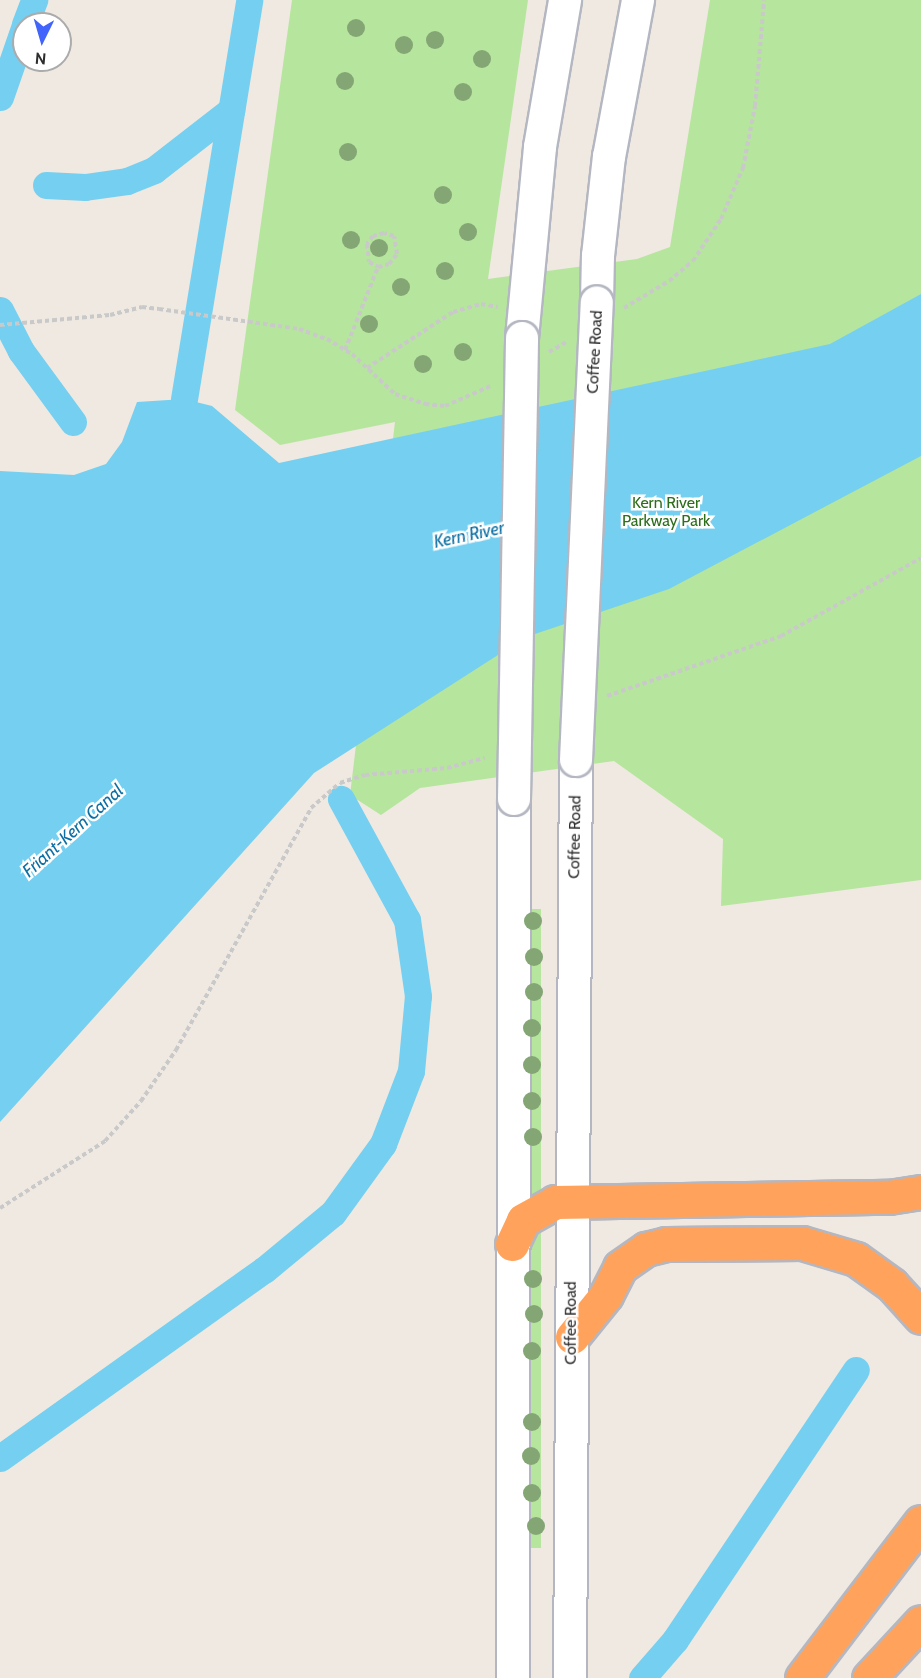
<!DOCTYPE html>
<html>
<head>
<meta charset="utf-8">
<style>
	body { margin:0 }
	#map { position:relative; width:921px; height:1678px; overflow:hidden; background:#efe9e1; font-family:Cabin,sans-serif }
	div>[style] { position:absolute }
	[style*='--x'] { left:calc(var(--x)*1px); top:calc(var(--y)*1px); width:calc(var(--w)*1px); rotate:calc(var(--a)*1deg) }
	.green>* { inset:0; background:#b6e59e; transform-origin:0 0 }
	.water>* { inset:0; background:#75cff0 }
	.canal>* { height:27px; margin:-13.5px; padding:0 13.5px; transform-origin:13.5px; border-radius:13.5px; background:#75cff0 }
	.path>* { height:4px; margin-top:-2px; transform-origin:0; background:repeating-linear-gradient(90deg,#c9c9c9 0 4.5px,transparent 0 7.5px) }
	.roads { filter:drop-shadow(2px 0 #b4b7c1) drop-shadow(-2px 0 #b4b7c1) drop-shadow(0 2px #b4b7c1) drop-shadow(0 -2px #b4b7c1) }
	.secondary>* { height:32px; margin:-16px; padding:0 16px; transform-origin:16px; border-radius:16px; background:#fff }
	.highway>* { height:33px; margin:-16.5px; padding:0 16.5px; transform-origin:16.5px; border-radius:16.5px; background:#ffa35c }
	.bridges { filter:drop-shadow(2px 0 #b4b7c1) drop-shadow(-2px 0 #b4b7c1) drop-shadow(0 2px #b4b7c1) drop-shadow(0 -2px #b4b7c1) }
	.secondary-bridge>* { height:32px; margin:-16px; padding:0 16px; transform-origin:16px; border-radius:16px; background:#fff }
	.trees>* { width:18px; height:18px; margin:-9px; border-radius:50%; background:#84a574 }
	span { translate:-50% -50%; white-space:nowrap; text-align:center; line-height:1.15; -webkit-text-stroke:5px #fff; paint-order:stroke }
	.street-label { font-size:16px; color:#2e2e2e }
	.park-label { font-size:16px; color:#2c6e1b }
	.water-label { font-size:18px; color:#0d6fa3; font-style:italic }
	.north { position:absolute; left:12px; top:12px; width:60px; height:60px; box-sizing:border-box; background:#fff; border:2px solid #ababab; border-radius:50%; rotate:185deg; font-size:16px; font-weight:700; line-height:24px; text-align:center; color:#2e2e2e }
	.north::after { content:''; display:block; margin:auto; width:21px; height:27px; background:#4264fb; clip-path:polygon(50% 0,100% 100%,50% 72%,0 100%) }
</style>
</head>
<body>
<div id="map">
	<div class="green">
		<div style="clip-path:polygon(292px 0,528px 0,488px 279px,637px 259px,670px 247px,710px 0,921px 0,921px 880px,721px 906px,723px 839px,614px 761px,420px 788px,381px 815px,350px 795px,395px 422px,280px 445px,235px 410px)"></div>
		<div style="left:530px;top:909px;width:11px;height:639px"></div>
	</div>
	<div class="water">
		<div style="clip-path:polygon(921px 294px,921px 456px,669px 589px,526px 637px,314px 773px,0 1122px,0 471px,74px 475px,106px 464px,122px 442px,137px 402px,184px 399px,212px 406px,279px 463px,830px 344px)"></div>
	</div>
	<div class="canal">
		<div style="--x:25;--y:24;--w:26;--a:-69"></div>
		<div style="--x:0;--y:97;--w:73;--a:-70.8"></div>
		<div style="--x:46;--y:185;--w:39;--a:3"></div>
		<div style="--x:85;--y:187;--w:42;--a:-8.1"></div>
		<div style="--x:127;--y:181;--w:29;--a:-22"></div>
		<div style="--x:154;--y:170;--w:98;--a:-37.9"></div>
		<div style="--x:0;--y:310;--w:46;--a:62.9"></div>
		<div style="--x:21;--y:351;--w:88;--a:53.8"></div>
		<div style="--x:184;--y:399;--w:404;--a:-80.7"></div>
		<div style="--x:0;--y:1458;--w:324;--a:-35.5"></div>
		<div style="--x:264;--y:1270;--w:89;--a:-39.6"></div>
		<div style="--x:333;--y:1213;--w:85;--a:-54.1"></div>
		<div style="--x:383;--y:1144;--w:78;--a:-69"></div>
		<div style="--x:411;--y:1071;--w:75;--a:-84.7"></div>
		<div style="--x:418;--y:996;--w:77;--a:-98.2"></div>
		<div style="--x:407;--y:920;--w:138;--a:-118.6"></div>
		<div style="--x:642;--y:1678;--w:50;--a:-49"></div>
		<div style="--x:675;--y:1640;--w:325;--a:-56.2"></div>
	</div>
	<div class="path">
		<div style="--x:624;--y:308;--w:52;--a:-31"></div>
		<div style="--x:669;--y:281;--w:31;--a:-40"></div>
		<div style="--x:693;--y:261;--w:50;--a:-56.3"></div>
		<div style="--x:721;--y:219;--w:56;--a:-66.7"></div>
		<div style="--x:743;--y:168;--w:63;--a:-79"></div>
		<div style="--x:755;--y:106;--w:106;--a:-85.1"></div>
		<div style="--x:0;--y:325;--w:110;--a:-5.2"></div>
		<div style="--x:110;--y:315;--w:33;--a:-14"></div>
		<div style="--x:142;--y:307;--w:17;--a:7"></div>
		<div style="--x:159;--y:309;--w:141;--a:8.1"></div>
		<div style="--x:299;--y:329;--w:30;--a:20"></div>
		<div style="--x:327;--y:339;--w:29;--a:31"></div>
		<div style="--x:352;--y:354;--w:59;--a:42.9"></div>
		<div style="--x:395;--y:394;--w:32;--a:18"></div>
		<div style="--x:425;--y:404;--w:20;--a:6"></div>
		<div style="--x:445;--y:406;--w:52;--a:-23.6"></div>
		<div style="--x:345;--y:350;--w:89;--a:-68.3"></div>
		<div style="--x:378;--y:267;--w:11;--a:-15"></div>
		<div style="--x:389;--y:264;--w:13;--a:-51"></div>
		<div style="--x:397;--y:254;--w:18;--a:-99"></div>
		<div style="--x:394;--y:236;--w:10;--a:-163"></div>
		<div style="--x:384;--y:233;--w:11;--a:165"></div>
		<div style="--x:373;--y:236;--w:10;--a:127"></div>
		<div style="--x:367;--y:244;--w:18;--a:84"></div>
		<div style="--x:369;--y:262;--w:10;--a:29"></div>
		<div style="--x:549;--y:352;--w:20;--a:-30"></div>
		<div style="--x:367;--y:368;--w:103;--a:-33.1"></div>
		<div style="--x:453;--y:312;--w:29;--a:-16"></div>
		<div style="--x:481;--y:304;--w:17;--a:10"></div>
		<div style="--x:607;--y:696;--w:184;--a:-19"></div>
		<div style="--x:781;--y:636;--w:160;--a:-29.1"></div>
		<div style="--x:0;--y:1208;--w:125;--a:-32.5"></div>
		<div style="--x:105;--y:1141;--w:54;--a:-48"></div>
		<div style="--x:141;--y:1101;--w:62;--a:-55.5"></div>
		<div style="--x:176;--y:1050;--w:277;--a:-60.8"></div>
		<div style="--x:311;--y:808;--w:38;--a:-41"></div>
		<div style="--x:340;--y:783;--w:26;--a:-18"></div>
		<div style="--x:365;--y:775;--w:82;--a:-4.9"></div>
		<div style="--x:447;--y:768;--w:39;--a:-15"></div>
	</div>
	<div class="roads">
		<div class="secondary">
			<div style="--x:597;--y:302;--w:46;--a:-88.8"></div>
			<div style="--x:598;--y:256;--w:100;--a:-83.7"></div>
			<div style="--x:609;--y:157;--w:160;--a:-79.5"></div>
			<div style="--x:522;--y:338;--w:192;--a:-84.6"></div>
			<div style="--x:540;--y:147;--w:149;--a:-80.3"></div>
			<div style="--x:513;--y:1678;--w:879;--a:-89.93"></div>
			<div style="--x:570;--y:1678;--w:918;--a:-89.63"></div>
		</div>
		<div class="highway">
			<div style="--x:512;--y:1244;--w:26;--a:-65"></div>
			<div style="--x:523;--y:1220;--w:37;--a:-29"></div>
			<div style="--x:555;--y:1202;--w:334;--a:-0.9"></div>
			<div style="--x:889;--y:1197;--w:32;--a:-9"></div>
			<div style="--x:572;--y:1337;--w:54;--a:-51"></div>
			<div style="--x:606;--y:1295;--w:31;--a:-63"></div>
			<div style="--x:620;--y:1267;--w:32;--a:-35"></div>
			<div style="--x:646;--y:1249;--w:21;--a:-14"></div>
			<div style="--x:666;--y:1244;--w:136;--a:-0.4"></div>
			<div style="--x:802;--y:1243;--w:56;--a:16.5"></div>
			<div style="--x:856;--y:1259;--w:44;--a:35.8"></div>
			<div style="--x:892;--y:1285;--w:43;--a:47.8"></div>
			<div style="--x:802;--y:1678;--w:196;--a:-52.7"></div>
			<div style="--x:869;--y:1678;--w:76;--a:-47.1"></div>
		</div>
	</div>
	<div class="bridges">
		<div class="secondary-bridge">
			<div style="--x:576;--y:760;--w:458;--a:-87.4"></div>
			<div style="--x:514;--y:799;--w:461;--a:-89"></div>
		</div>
	</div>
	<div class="trees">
		<div style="left:356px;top:28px"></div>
		<div style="left:435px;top:40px"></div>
		<div style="left:404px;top:45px"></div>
		<div style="left:482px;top:59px"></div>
		<div style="left:345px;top:81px"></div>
		<div style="left:463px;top:92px"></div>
		<div style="left:348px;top:152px"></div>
		<div style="left:443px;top:195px"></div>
		<div style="left:468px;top:232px"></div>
		<div style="left:351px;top:240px"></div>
		<div style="left:379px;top:248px"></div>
		<div style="left:445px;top:271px"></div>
		<div style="left:401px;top:287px"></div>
		<div style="left:369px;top:324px"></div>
		<div style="left:463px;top:352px"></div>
		<div style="left:423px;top:364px"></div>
		<div style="left:533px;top:921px"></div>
		<div style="left:534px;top:957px"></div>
		<div style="left:534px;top:992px"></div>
		<div style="left:532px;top:1028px"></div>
		<div style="left:532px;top:1065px"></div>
		<div style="left:532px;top:1101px"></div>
		<div style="left:533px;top:1137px"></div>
		<div style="left:533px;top:1279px"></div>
		<div style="left:534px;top:1314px"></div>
		<div style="left:532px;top:1351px"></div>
		<div style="left:532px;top:1422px"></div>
		<div style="left:531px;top:1456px"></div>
		<div style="left:532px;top:1493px"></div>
		<div style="left:536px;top:1526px"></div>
	</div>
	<div class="street-label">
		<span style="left:595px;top:352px;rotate:-87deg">Coffee Road</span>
		<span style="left:575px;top:837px;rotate:-89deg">Coffee Road</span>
		<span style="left:571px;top:1323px;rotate:-90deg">Coffee Road</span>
	</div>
	<div class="park-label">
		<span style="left:666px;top:512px">Kern River<br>Parkway Park</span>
	</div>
	<div class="water-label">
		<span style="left:469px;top:535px;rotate:-12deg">Kern River</span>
		<span style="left:73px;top:831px;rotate:-42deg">Friant-Kern Canal</span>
	</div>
	<div class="north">N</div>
</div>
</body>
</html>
